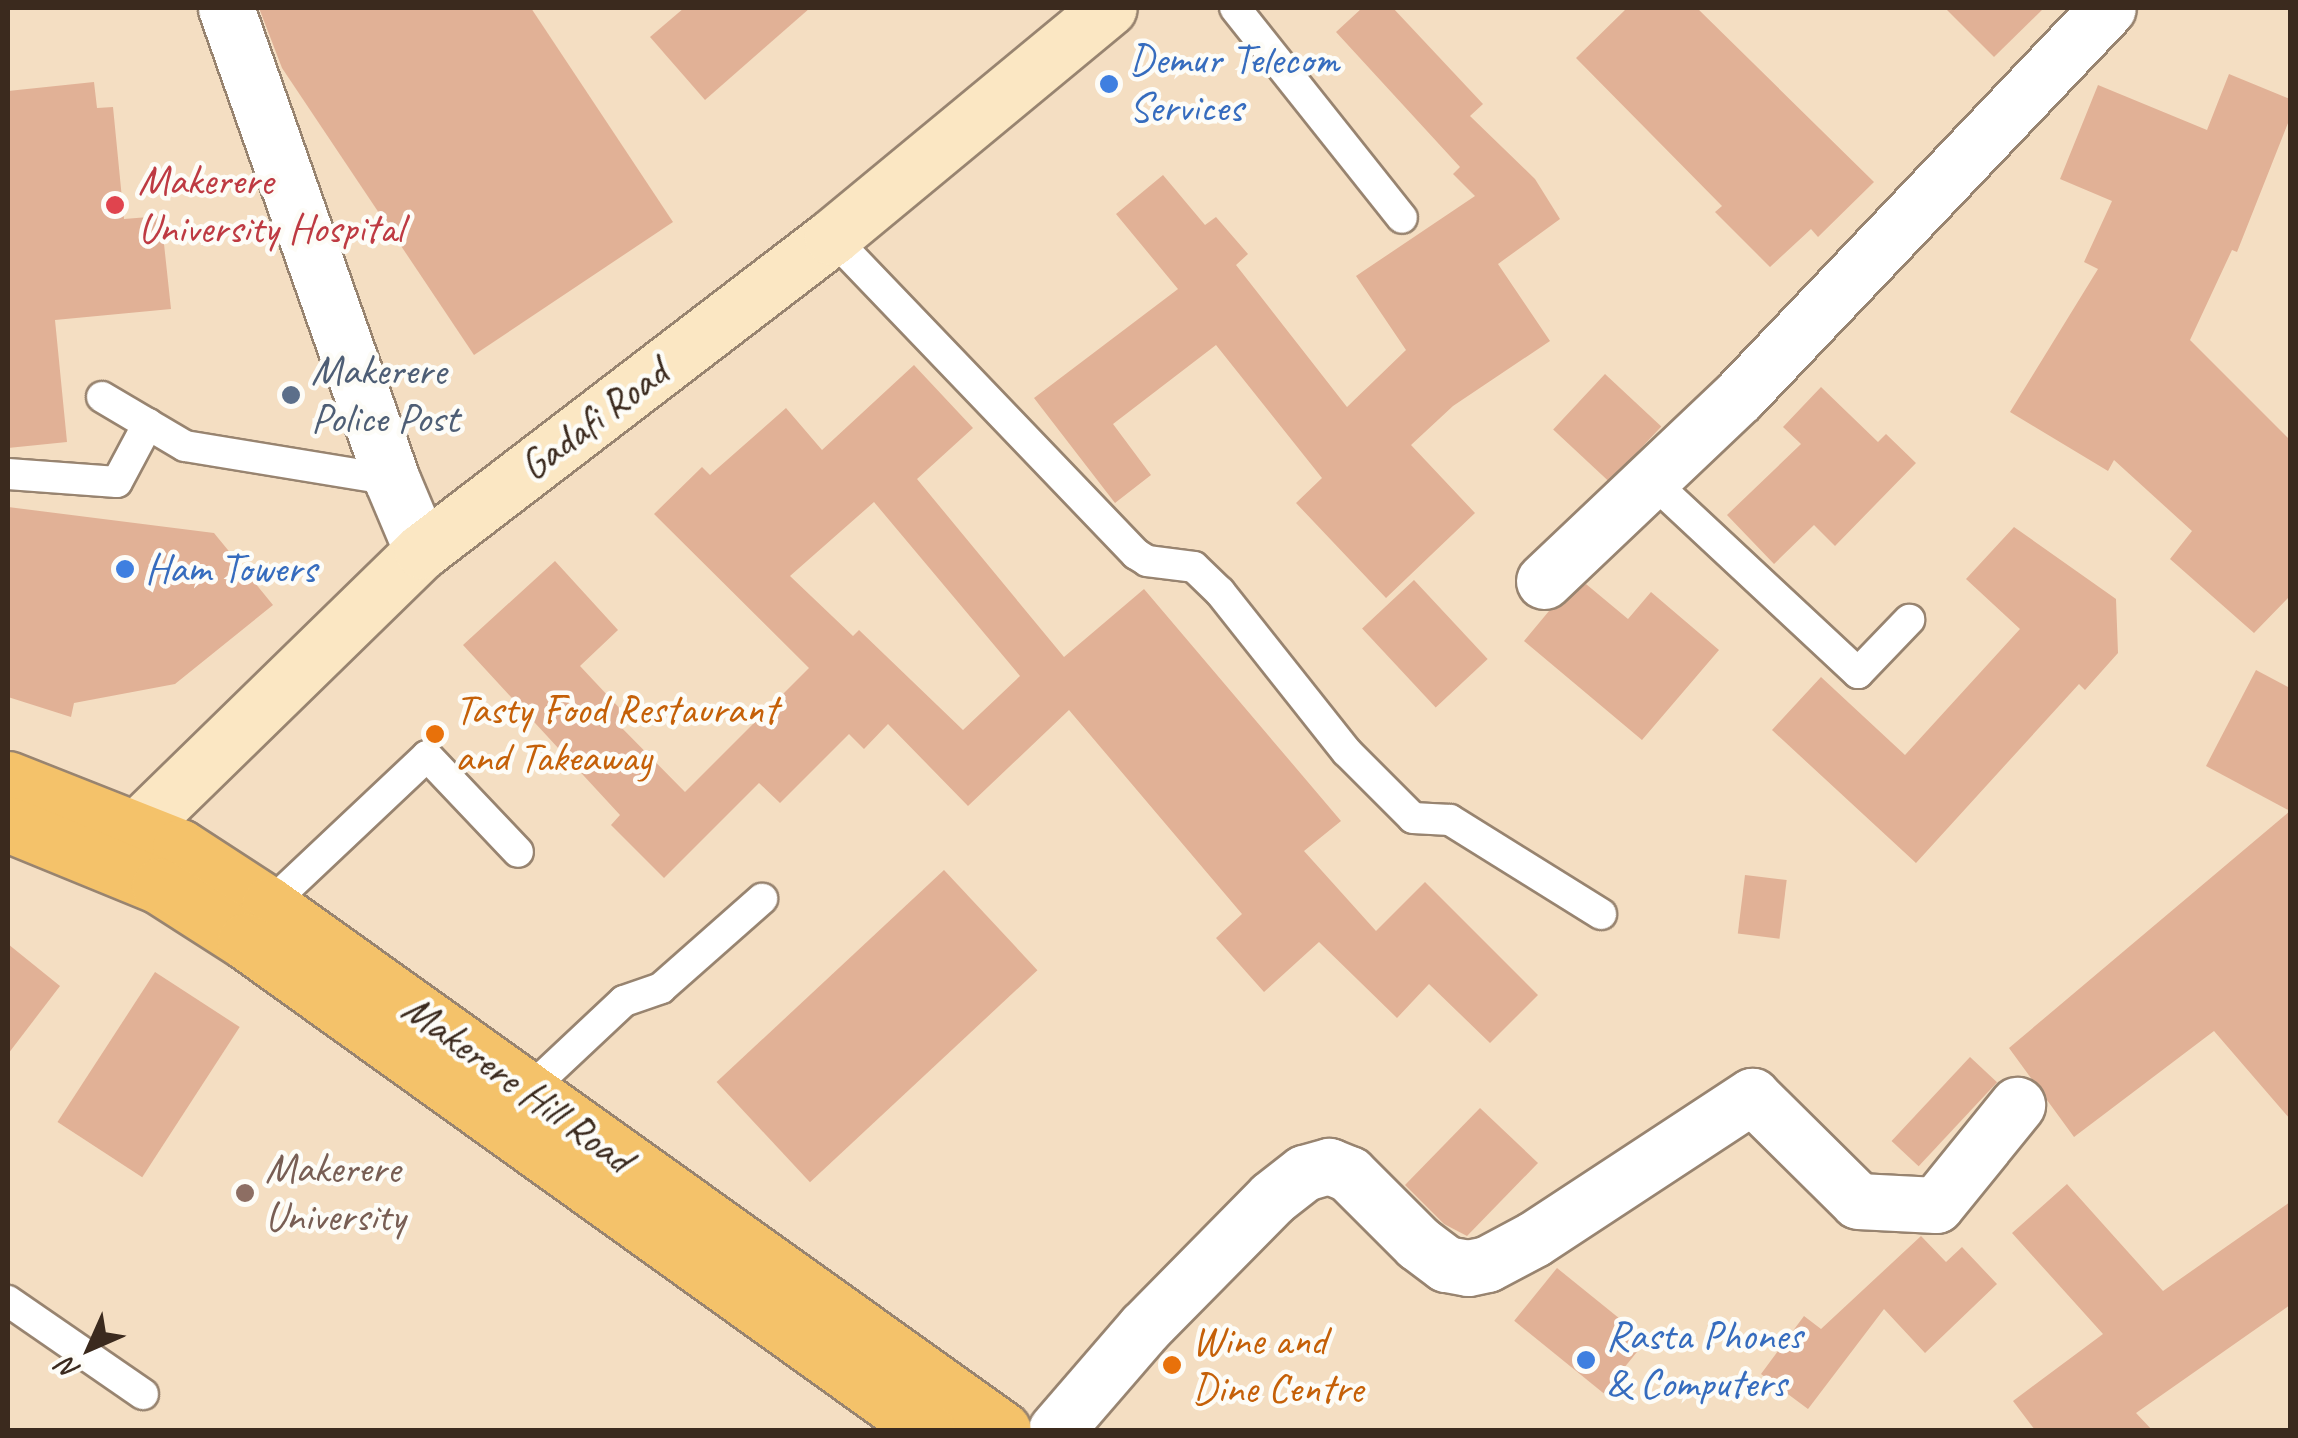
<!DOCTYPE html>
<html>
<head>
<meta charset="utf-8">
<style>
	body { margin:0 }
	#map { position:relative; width:2298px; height:1438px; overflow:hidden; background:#f4dec2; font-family:Caveat,sans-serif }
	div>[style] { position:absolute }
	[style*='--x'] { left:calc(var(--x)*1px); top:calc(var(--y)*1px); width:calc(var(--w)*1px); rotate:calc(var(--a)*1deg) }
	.building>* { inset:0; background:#e1b196; transform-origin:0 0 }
	.roads { filter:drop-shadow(2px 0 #988470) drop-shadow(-2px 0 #988470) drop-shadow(0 2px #988470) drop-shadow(0 -2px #988470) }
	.lane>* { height:30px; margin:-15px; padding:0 15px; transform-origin:15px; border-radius:15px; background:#fff }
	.street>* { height:55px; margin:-27.5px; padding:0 27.5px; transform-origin:27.5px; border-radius:27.5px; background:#fff }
	.secondary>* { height:55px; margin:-27.5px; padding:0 27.5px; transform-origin:27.5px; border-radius:27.5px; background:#fbe7c3 }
	.primary>* { height:55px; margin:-27.5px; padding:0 27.5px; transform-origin:27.5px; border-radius:27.5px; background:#f4c26a }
	.dots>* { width:28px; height:28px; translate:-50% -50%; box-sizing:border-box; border:5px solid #fdfcf7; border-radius:50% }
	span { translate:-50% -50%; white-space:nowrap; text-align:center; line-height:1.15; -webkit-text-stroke:9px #fdfcf7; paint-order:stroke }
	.shop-label { font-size:42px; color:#366cbe }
	.left { translate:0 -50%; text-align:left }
	.health-label { font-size:42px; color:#be3a42 }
	.service-label { font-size:42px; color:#4e5e75 }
	.street-label { font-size:42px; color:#3b2a1e }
	.food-label { font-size:42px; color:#c56008 }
	.education-label { font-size:42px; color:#785e54 }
	.frame { position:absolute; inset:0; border:10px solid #3b2a1e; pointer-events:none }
	.north { position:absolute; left:40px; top:1298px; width:100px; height:100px; -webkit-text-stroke:8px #fdfcf7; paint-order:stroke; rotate:225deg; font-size:28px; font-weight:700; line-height:40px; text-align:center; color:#3b2a1e }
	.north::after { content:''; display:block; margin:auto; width:35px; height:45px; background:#3b2a1e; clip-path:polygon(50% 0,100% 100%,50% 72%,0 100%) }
</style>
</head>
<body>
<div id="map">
	<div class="building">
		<div style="clip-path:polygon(259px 8px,531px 8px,673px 222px,474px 355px,282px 68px)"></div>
		<div style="clip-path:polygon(684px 8px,810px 8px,705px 100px,650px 37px)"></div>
		<div style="clip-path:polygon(1362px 8px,1393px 8px,1483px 104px,1470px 116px,1535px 179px,1560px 219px,1498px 264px,1550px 341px,1453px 406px,1411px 445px,1475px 513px,1386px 598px,1296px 503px,1322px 478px,1216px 345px,1113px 424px,1151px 475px,1115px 503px,1034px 398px,1178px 289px,1116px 214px,1163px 175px,1205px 225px,1216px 217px,1248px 254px,1236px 265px,1347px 407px,1406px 350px,1356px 276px,1475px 196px,1453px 174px,1460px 167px,1336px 32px)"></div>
		<div style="clip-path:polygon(1627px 8px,1697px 8px,1874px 182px,1818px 237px,1811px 229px,1770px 267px,1715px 212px,1722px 206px,1576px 58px)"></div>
		<div style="clip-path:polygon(1945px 8px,2044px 8px,1994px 57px)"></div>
		<div style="clip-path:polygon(2229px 74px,2290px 99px,2290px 118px,2237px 252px,2232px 250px,2190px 340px,2290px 440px,2290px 596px,2254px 633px,2170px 559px,2192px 531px,2114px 460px,2108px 471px,2010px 412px,2098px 269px,2084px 262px,2112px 201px,2060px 179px,2098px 85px,2207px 130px)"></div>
		<div style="clip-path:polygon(94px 82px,97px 108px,113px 107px,124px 219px,161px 216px,171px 309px,55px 320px,67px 442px,8px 448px,8px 91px)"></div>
		<div style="clip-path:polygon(evenodd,914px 365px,973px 428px,917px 479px,1064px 657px,1144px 589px,1341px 821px,1304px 851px,1376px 931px,1425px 882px,1538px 995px,1490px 1043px,1429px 984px,1397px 1018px,1319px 942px,1264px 992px,1216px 938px,1242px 914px,1069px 710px,968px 806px,888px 724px,864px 749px,849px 734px,780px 803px,759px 783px,664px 878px,611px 825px,620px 815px,463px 645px,555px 561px,618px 630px,580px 666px,625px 714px,616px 722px,685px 792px,809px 668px,654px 514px,702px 467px,710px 475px,786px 408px,822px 450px,914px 365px,874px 502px,1020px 676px,963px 730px,859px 630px,853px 636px,790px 576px,874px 502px)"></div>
		<div style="left:1605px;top:374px;width:77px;height:76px;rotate:43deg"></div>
		<div style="clip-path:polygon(1821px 387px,1878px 442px,1886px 434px,1916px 463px,1835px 546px,1814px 525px,1774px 564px,1727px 515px,1801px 444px,1783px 427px)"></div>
		<div style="clip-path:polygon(8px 507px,214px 533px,273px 605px,175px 684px,74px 703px,71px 717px,8px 697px)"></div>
		<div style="clip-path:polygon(2014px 527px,2116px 599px,2118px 653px,2085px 690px,2079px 684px,1916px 863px,1772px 730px,1821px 677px,1905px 755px,2020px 629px,1966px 579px)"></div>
		<div style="left:1414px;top:580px;width:108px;height:71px;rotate:47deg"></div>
		<div style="clip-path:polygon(1586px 584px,1628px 619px,1651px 592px,1719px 650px,1642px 740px,1524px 641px,1549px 611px)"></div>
		<div style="clip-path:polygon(2256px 670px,2290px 688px,2290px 811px,2206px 766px)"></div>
		<div style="clip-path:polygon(2290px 811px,2290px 1119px,2214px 1031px,2074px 1137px,2009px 1048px)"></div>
		<div style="left:944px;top:870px;width:137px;height:311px;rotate:47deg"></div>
		<div style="left:1745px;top:875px;width:42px;height:59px;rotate:7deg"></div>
		<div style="clip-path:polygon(8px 944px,60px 986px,8px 1054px)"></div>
		<div style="left:155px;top:972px;width:101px;height:179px;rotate:33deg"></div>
		<div style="left:1970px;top:1057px;width:37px;height:115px;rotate:43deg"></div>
		<div style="clip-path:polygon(1480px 1108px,1538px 1163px,1467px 1236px,1444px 1224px,1405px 1185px)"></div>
		<div style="clip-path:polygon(2067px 1184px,2163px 1291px,2290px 1202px,2290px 1305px,2136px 1413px,2152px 1430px,2035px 1430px,2013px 1401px,2103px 1334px,2012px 1233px)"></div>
		<div style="clip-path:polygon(1921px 1236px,1946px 1262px,1962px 1247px,1997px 1284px,1925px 1353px,1884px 1309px,1808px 1409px,1761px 1374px,1804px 1316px,1821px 1329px)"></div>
		<div style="left:1557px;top:1268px;width:115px;height:68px;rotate:39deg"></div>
	</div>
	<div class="roads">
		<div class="lane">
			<div style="--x:1235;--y:8;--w:268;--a:51.5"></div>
			<div style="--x:832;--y:237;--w:439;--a:46.2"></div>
			<div style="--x:1136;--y:554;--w:13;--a:32"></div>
			<div style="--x:1147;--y:561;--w:47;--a:7.3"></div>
			<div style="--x:1194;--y:567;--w:36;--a:44"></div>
			<div style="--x:1220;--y:592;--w:204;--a:51.6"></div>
			<div style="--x:1347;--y:752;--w:93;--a:45"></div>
			<div style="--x:1413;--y:818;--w:37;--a:3"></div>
			<div style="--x:1450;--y:820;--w:178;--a:31.9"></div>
			<div style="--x:102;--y:397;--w:96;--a:30.6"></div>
			<div style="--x:185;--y:446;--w:210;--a:9.3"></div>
			<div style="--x:8;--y:474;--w:109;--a:4.2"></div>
			<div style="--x:117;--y:482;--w:66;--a:-61.9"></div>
			<div style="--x:1651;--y:480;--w:283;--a:43"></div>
			<div style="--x:1858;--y:673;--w:74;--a:-46.1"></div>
			<div style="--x:269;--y:905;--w:217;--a:-43.3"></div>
			<div style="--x:427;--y:756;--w:132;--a:46.5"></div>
			<div style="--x:527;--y:1092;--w:133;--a:-43.2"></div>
			<div style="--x:624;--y:1001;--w:39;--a:-19"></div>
			<div style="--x:661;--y:988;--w:135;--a:-41.4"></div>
			<div style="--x:8;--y:1301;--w:164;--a:34.6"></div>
		</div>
		<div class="street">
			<div style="--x:226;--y:8;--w:500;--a:70.62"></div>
			<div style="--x:392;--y:480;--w:77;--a:67.1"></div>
			<div style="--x:1544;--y:581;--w:269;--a:-43.5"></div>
			<div style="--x:1739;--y:396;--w:535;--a:-46.44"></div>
			<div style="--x:1056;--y:1430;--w:135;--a:-49.2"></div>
			<div style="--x:1144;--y:1328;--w:182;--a:-45.4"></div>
			<div style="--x:1272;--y:1198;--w:41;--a:-38"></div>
			<div style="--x:1304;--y:1173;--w:26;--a:-16"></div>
			<div style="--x:1329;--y:1166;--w:22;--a:22"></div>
			<div style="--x:1349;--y:1174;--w:98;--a:45"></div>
			<div style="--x:1418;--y:1243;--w:35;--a:37"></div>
			<div style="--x:1446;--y:1264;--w:22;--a:10"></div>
			<div style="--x:1468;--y:1268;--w:19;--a:-12"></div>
			<div style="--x:1487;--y:1264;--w:53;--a:-28"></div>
			<div style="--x:1534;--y:1239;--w:261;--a:-33.3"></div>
			<div style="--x:1752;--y:1096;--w:149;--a:44.7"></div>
			<div style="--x:1858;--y:1201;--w:78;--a:2.9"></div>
			<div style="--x:1936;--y:1205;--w:129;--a:-51"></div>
		</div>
		<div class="secondary">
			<div style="--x:104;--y:861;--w:444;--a:-44.3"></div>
			<div style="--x:422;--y:551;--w:516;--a:-37.45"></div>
			<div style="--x:832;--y:237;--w:359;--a:-39.6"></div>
		</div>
		<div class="primary">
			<div style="--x:8;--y:779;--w:185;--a:21.6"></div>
			<div style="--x:180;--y:847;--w:106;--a:33.1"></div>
			<div style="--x:269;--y:905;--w:902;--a:35.57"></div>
			<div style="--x:8;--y:824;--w:163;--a:22.3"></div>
			<div style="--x:159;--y:886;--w:102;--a:32.6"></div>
			<div style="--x:245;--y:941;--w:839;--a:35.64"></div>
		</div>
	</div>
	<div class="dots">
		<div style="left:1109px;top:84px;background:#3f7fe0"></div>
		<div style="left:115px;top:205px;background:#e0444e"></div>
		<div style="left:291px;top:395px;background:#5c6f8a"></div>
		<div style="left:125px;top:569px;background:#3f7fe0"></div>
		<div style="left:435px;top:734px;background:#e8710a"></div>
		<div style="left:245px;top:1193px;background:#8d6e63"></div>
		<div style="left:1586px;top:1360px;background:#3f7fe0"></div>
		<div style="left:1172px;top:1365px;background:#e8710a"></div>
	</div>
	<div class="shop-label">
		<span class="left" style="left:1129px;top:84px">Demur Telecom<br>Services</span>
		<span class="left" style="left:145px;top:569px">Ham Towers</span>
		<span class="left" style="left:1606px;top:1360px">Rasta Phones<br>&amp; Computers</span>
	</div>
	<div class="health-label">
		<span class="left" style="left:138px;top:205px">Makerere<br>University Hospital</span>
	</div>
	<div class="service-label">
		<span class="left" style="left:311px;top:395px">Makerere<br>Police Post</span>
	</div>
	<div class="street-label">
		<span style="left:594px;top:420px;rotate:-37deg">Gadafi Road</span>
		<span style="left:517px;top:1084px;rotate:36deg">Makerere Hill Road</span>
	</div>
	<div class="food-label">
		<span class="left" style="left:455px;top:734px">Tasty Food Restaurant<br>and Takeaway</span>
		<span class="left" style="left:1192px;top:1365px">Wine and<br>Dine Centre</span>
	</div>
	<div class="education-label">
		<span class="left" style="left:265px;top:1193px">Makerere<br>University</span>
	</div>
	<div class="frame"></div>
	<div class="north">N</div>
</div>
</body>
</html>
